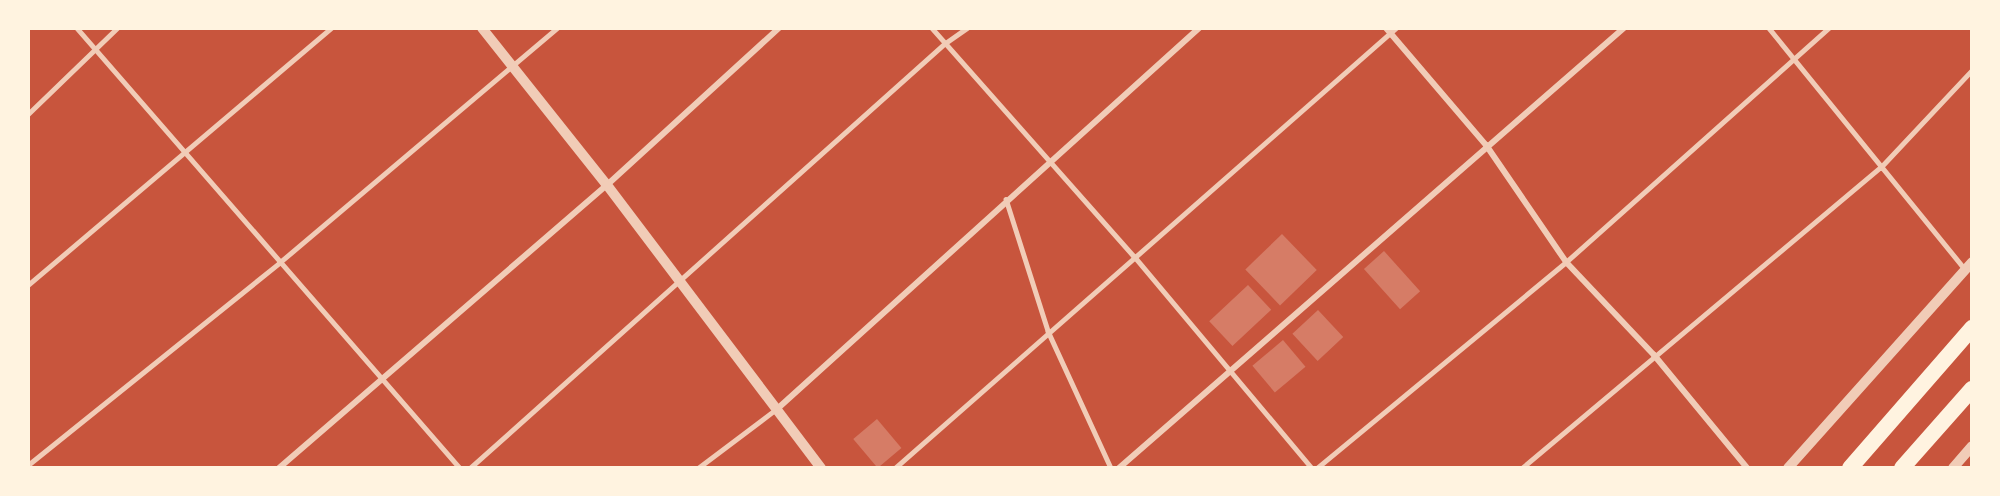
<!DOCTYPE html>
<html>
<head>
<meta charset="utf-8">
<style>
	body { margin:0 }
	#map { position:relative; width:2000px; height:496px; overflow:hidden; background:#c8553d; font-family:"Noto Serif",serif }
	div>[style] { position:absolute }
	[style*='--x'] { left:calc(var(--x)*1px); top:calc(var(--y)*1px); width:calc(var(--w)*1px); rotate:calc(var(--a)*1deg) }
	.building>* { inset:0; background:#d67c66; transform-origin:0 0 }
	.service>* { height:4.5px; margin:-2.25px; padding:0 2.25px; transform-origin:2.25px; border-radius:2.25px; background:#f1ccb7 }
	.minor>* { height:6px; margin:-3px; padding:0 3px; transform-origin:3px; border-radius:3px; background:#f1ccb7 }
	.tertiary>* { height:10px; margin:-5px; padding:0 5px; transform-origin:5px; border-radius:5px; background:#f1ccb7 }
	.trunk>* { height:16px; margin:-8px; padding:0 8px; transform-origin:8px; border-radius:8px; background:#fff3e0 }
	span { translate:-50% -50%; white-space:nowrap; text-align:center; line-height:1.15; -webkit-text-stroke:6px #fff3e0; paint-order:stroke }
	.frame { position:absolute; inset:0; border:30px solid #fff3e0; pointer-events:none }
</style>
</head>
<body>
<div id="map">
	<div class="building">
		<div style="left:1282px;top:234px;width:50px;height:51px;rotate:46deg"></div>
		<div style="left:1384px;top:251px;width:54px;height:27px;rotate:48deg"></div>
		<div style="left:1248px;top:285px;width:34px;height:53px;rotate:47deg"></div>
		<div style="left:1318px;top:310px;width:37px;height:35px;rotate:47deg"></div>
		<div style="left:1283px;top:340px;width:35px;height:40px;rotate:50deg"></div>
		<div style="left:877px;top:419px;width:38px;height:31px;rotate:50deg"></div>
	</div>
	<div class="service">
		<div style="--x:77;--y:28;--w:583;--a:48.96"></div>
		<div style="--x:932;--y:28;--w:305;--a:48.5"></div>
		<div style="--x:1134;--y:256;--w:277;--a:50"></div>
		<div style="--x:1769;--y:28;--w:309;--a:50.9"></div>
		<div style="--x:28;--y:114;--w:124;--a:-44"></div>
		<div style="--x:1006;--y:199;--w:139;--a:72.3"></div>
		<div style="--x:1048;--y:331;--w:151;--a:65.3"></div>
		<div style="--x:28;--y:285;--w:397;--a:-40.3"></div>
		<div style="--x:28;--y:465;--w:322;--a:-38.8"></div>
		<div style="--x:279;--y:263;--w:364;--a:-40.2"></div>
		<div style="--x:470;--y:468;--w:636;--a:-41.81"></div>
		<div style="--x:944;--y:44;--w:28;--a:-35"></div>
		<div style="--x:698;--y:468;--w:96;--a:-37"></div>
		<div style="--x:895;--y:468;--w:667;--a:-41.29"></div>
		<div style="--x:1317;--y:468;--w:323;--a:-39.6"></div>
		<div style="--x:1566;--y:262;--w:352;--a:-41.7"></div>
		<div style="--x:1522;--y:468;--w:467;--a:-40"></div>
		<div style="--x:1880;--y:168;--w:134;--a:-46.8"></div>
	</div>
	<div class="minor">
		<div style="--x:1386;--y:28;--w:154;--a:49.5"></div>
		<div style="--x:1486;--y:145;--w:142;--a:55.6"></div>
		<div style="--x:1566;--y:262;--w:128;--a:46.6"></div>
		<div style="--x:1654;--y:355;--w:146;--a:50.5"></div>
		<div style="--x:776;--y:410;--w:570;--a:-42.08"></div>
		<div style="--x:279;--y:468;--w:433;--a:-40.8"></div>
		<div style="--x:607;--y:185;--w:233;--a:-42.4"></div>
		<div style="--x:1119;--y:468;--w:670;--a:-41.07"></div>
	</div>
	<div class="tertiary">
		<div style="--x:482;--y:28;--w:201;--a:51.5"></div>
		<div style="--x:607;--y:185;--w:355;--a:52.9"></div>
		<div style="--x:1788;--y:468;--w:276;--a:-48.2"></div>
		<div style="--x:1953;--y:468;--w:29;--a:-49"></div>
	</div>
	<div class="trunk">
		<div style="--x:1850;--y:468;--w:186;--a:-48.9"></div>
		<div style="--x:1902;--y:468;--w:106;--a:-48.5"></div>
	</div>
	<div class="frame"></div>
</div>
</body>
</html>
